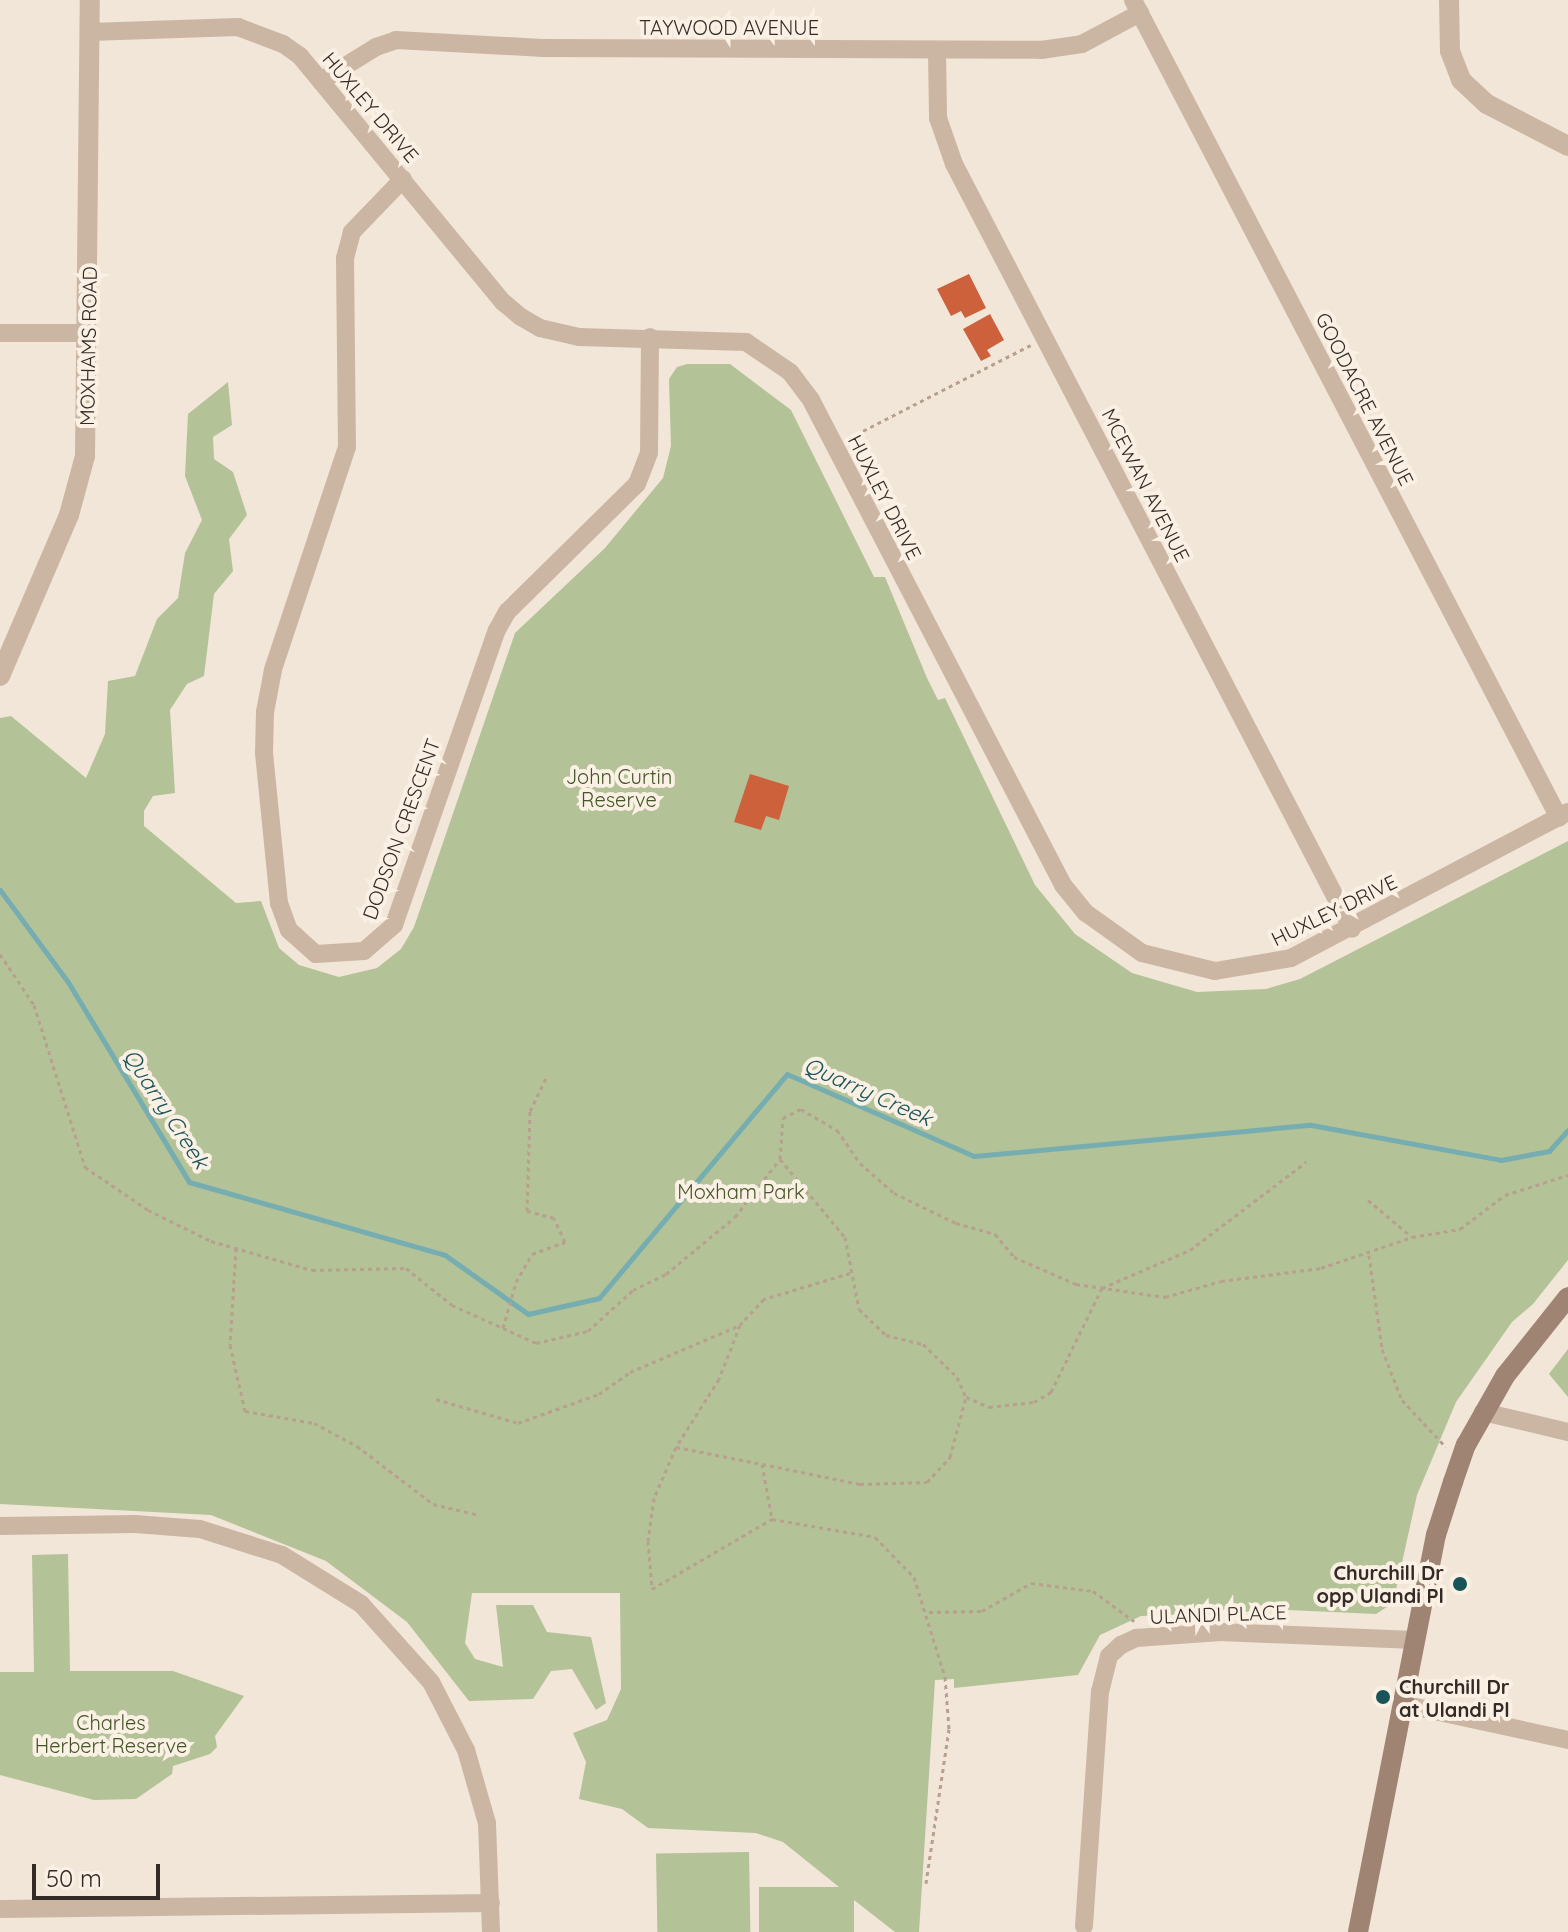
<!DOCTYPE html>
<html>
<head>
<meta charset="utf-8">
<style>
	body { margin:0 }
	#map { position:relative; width:1568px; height:1932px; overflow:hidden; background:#f2e6d8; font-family:Quicksand,sans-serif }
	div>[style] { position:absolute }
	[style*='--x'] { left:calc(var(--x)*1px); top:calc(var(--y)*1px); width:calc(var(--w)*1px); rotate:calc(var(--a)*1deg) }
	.green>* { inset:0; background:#b3c297; transform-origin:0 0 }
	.stream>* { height:5px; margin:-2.5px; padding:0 2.5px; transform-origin:2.5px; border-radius:2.5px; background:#75adb1 }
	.building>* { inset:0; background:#cd613b }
	.path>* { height:3px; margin-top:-1.5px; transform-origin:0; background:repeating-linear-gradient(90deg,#b7a08d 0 4px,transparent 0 8px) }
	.minor>* { height:18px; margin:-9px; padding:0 9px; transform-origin:9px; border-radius:9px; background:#cbb6a3 }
	.tertiary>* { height:20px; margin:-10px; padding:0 10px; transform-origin:10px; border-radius:10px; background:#cbb6a3 }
	.secondary>* { height:20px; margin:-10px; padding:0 10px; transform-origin:10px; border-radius:10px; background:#9f8474 }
	.dots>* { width:22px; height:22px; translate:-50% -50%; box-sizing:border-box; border:4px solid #faf0e4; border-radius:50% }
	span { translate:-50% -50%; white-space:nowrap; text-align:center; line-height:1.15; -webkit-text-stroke:8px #faf0e4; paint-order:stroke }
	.street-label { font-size:20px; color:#352b26 }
	.park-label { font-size:20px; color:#445528 }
	.poi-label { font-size:20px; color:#352b26; font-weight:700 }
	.right { translate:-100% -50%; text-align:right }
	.left { translate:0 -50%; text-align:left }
	.water-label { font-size:22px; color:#195459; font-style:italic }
	.scale { position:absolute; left:32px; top:1864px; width:128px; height:36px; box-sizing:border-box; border:4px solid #352b26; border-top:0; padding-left:10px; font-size:24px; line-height:28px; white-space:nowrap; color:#352b26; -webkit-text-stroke:6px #faf0e4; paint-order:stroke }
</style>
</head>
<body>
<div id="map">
	<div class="green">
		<div style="clip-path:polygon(687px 364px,730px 364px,791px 410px,874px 577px,885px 577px,927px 678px,938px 700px,945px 698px,1035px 885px,1075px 934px,1132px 973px,1197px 992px,1266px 989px,1300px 979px,1568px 841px,1568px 1260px,1533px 1304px,1512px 1322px,1456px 1402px,1417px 1495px,1393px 1603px,1376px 1614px,1288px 1610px,1141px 1616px,1100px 1635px,1078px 1675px,954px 1688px,954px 1679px,935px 1680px,919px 1932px,895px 1932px,854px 1900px,854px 1932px,759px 1932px,759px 1887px,839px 1887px,783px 1842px,756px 1833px,648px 1828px,622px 1809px,579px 1799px,586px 1762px,573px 1733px,607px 1720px,621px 1689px,620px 1593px,472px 1593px,465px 1643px,475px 1659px,503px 1667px,496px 1605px,533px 1605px,547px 1632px,591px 1637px,606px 1703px,596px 1710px,572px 1669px,551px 1671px,533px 1699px,469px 1701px,407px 1622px,326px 1561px,211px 1515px,0 1504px,0 718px,11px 716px,86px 778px,105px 734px,108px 681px,135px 676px,157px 619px,178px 598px,185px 553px,202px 520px,185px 476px,188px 414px,228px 382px,232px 425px,213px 437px,214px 459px,233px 472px,247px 515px,229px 539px,233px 571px,214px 594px,204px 676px,187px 684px,170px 710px,175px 793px,153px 796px,144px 811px,144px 826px,236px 903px,261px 901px,279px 948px,299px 965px,339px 977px,377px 968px,401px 949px,414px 927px,515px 633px,605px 548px,663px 478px,671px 446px,669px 379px,677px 367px)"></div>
		<div style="clip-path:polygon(1568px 1349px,1568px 1397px,1549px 1374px)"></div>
		<div style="clip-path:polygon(68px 1554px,70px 1671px,173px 1671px,244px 1696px,215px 1736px,217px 1747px,210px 1754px,173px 1766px,172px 1774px,136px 1799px,94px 1800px,0 1775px,0 1672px,34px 1672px,32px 1555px)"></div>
		<div style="left:749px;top:1852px;width:80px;height:93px;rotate:89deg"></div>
	</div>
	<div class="stream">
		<div style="--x:0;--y:890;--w:114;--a:53.5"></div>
		<div style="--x:68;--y:982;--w:234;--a:58.8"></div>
		<div style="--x:189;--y:1182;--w:266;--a:15.9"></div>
		<div style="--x:445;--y:1255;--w:102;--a:35.4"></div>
		<div style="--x:528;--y:1314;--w:73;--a:-12.7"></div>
		<div style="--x:599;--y:1298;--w:292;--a:-50"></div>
		<div style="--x:787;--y:1074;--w:204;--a:23.7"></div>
		<div style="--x:974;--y:1156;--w:338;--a:-5.3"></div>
		<div style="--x:1311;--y:1125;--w:193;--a:10.4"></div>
		<div style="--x:1501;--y:1160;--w:49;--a:-10.6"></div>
		<div style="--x:1549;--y:1151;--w:28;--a:-48"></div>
	</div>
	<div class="building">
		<div style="clip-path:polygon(969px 274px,986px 308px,965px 318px,961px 311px,951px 316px,937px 289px)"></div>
		<div style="clip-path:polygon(990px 314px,1004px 340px,987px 350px,991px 356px,981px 361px,963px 329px)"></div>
		<div style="clip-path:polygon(750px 774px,789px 786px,779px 820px,766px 816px,761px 830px,734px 822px)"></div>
	</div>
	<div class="path">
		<div style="--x:849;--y:438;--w:204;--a:-27.1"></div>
		<div style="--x:0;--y:954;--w:61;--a:56.3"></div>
		<div style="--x:34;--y:1005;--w:170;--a:72.5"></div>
		<div style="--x:85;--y:1167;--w:76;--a:34.3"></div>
		<div style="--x:148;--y:1210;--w:70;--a:26.2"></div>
		<div style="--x:211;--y:1241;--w:105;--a:16"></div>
		<div style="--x:312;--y:1270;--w:94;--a:-1.2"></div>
		<div style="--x:406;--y:1268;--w:59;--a:38.8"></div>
		<div style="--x:452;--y:1305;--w:92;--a:24.3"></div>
		<div style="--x:536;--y:1343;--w:53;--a:-13"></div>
		<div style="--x:588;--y:1331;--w:61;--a:-42.3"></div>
		<div style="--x:633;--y:1290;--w:37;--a:-26"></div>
		<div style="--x:666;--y:1274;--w:89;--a:-39.6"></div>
		<div style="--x:735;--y:1217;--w:73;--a:-52.2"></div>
		<div style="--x:780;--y:1159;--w:102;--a:50.2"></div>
		<div style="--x:845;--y:1237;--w:73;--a:79"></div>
		<div style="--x:859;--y:1309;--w:37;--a:44"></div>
		<div style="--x:886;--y:1335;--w:38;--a:14"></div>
		<div style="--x:923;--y:1344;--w:47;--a:44.1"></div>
		<div style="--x:957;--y:1377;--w:22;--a:66"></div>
		<div style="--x:966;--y:1397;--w:25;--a:23"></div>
		<div style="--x:989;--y:1407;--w:45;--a:-6.3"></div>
		<div style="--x:1034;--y:1402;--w:20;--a:-30"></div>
		<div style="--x:1051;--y:1392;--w:116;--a:-63.9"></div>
		<div style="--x:1102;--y:1288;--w:96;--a:-23.4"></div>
		<div style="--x:1190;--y:1250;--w:146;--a:-37.2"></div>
		<div style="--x:780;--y:1159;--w:41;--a:-85.8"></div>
		<div style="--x:783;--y:1118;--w:20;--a:-27"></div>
		<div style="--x:801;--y:1109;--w:42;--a:30.3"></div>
		<div style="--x:837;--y:1130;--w:40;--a:55.1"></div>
		<div style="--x:860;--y:1163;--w:45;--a:41.4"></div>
		<div style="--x:894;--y:1193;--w:69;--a:25.8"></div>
		<div style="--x:956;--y:1223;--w:41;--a:15.8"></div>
		<div style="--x:995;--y:1234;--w:30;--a:50"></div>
		<div style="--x:1014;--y:1257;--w:68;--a:23.5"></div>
		<div style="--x:1076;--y:1284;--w:90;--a:8.3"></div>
		<div style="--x:1165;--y:1297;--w:58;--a:-15.9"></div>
		<div style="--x:1221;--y:1281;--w:101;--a:-7.4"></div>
		<div style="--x:1321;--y:1268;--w:96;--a:-18.8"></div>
		<div style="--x:1412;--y:1237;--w:49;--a:-9.5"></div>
		<div style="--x:1460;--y:1229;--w:56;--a:-37.1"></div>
		<div style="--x:1505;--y:1195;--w:66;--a:-17.6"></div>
		<div style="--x:1368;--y:1200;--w:57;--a:40.1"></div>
		<div style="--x:236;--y:1248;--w:97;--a:93.5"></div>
		<div style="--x:230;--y:1345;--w:68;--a:77.2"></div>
		<div style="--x:245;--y:1411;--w:70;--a:9.9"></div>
		<div style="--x:314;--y:1423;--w:49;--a:28.1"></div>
		<div style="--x:357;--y:1446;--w:96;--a:37.3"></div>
		<div style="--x:433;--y:1504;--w:47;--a:13.4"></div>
		<div style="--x:1369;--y:1255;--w:95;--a:82.1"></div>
		<div style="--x:1382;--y:1349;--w:55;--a:68.6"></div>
		<div style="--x:1402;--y:1400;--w:64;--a:46.9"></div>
		<div style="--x:850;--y:1273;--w:90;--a:163.2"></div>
		<div style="--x:764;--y:1299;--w:35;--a:133"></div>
		<div style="--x:740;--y:1325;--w:58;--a:111.3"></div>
		<div style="--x:719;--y:1379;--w:80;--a:122.3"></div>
		<div style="--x:676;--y:1447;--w:56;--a:113.3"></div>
		<div style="--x:654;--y:1498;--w:43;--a:97.9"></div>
		<div style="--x:648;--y:1541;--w:48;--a:85.2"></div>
		<div style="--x:652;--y:1589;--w:139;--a:-30.3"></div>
		<div style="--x:772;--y:1519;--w:105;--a:9.9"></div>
		<div style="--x:875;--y:1537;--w:56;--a:45.7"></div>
		<div style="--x:914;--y:1577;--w:105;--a:72.8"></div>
		<div style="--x:945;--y:1677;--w:52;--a:85.6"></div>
		<div style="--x:949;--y:1729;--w:156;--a:98.5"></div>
		<div style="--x:503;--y:1328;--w:48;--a:-74.2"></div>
		<div style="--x:516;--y:1282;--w:32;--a:-60"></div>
		<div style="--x:532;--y:1254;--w:35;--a:-20"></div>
		<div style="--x:565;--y:1242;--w:26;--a:-115"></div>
		<div style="--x:554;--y:1218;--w:28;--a:-165"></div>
		<div style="--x:527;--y:1211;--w:100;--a:-88.3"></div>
		<div style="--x:530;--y:1111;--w:39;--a:-64"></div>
		<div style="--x:436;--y:1399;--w:85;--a:16.3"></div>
		<div style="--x:518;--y:1423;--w:86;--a:-19.7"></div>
		<div style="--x:599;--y:1394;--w:38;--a:-35"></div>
		<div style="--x:630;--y:1372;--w:117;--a:-23.1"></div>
		<div style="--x:676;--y:1447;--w:88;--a:11.2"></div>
		<div style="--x:762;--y:1464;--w:56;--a:79.7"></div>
		<div style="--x:762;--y:1464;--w:100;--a:11.5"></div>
		<div style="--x:860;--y:1484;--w:67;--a:-1.7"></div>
		<div style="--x:927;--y:1482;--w:34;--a:-47"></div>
		<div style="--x:950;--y:1457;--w:62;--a:-75.1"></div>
		<div style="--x:929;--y:1612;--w:53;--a:-1.1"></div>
		<div style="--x:982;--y:1611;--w:56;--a:-29.7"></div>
		<div style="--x:1031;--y:1583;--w:63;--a:7.4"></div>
		<div style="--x:1093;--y:1591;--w:51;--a:36.2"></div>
	</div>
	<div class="minor">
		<div style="--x:1133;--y:0;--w:922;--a:62.49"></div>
		<div style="--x:90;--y:32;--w:148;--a:-1.9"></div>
		<div style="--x:238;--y:27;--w:48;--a:20.7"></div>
		<div style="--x:283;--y:44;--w:21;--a:35"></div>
		<div style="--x:300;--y:56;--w:319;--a:50.5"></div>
		<div style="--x:503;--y:302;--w:23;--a:40"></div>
		<div style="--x:521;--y:317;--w:22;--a:30"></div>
		<div style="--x:540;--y:328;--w:40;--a:13"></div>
		<div style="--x:579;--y:337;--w:167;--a:1.7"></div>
		<div style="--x:746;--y:342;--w:53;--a:34.3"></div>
		<div style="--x:790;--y:372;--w:35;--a:53"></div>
		<div style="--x:811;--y:400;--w:547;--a:62.54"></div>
		<div style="--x:1063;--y:885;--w:36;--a:51"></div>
		<div style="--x:1086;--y:913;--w:69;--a:35.5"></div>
		<div style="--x:1142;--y:953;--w:75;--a:13.9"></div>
		<div style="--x:1215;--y:971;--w:77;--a:-9.7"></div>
		<div style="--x:1291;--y:958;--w:313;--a:-27.8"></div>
		<div style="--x:937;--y:51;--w:67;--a:89.1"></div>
		<div style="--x:938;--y:118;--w:49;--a:70.8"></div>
		<div style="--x:954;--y:164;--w:862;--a:62.51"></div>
		<div style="--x:321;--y:81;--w:65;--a:-31.7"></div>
		<div style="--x:376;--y:47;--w:21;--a:-19"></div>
		<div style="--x:396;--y:40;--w:147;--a:3.1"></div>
		<div style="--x:543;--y:48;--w:498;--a:0.2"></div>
		<div style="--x:1041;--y:50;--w:41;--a:-8.3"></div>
		<div style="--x:1082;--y:44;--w:66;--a:-28.1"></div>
		<div style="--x:403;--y:179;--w:74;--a:133.9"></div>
		<div style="--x:352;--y:232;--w:27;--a:105"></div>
		<div style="--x:345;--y:258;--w:189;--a:89.4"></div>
		<div style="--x:347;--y:447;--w:235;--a:108.4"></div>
		<div style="--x:273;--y:670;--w:43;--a:100.8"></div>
		<div style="--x:265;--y:712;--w:41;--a:91.4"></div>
		<div style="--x:264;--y:753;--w:151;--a:84.3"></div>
		<div style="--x:279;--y:903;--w:29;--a:70"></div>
		<div style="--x:289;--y:930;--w:36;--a:42"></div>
		<div style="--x:316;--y:954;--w:48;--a:-3.6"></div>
		<div style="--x:364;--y:951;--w:40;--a:-41"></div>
		<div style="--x:394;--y:925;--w:312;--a:-70.8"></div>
		<div style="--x:497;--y:630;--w:21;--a:-61"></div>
		<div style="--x:507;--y:612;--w:182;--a:-44.6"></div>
		<div style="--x:637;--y:484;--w:33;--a:-69"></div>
		<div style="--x:649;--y:453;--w:116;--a:-89.5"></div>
		<div style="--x:0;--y:333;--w:89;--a:0"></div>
		<div style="--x:1483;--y:1412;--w:87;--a:13.2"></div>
		<div style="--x:0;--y:1526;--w:135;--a:-0.8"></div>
		<div style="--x:135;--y:1524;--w:65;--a:4.4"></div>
		<div style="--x:200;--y:1529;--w:86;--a:17.6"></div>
		<div style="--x:282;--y:1555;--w:93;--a:31.8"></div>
		<div style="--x:361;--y:1604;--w:105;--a:48.1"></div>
		<div style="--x:431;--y:1682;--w:76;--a:62.8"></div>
		<div style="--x:466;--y:1750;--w:76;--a:74"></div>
		<div style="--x:487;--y:1823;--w:109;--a:87.9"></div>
		<div style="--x:1402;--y:1704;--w:170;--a:12.2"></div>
		<div style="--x:0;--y:1909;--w:491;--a:-0.7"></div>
		<div style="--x:1084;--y:1926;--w:235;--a:-86.1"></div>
		<div style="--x:1100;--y:1692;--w:37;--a:-76"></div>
		<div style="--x:1109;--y:1656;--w:16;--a:-43"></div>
		<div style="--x:1121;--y:1645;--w:17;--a:-25"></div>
		<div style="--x:1136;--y:1638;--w:85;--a:-4"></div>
		<div style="--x:1221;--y:1632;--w:193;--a:2.4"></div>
	</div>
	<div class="tertiary">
		<div style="--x:1449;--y:0;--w:51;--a:88.9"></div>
		<div style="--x:1450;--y:51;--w:31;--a:69"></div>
		<div style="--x:1461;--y:80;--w:35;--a:43"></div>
		<div style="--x:1487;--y:104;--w:91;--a:27.4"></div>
		<div style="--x:0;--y:676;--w:175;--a:-66.8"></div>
		<div style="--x:69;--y:515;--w:61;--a:-74.8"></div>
		<div style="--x:85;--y:456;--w:456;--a:-89.4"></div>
	</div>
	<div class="secondary">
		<div style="--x:1358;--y:1932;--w:405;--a:-78.9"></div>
		<div style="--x:1436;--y:1535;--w:56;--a:-72.2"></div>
		<div style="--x:1453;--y:1482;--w:39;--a:-71"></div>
		<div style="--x:1466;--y:1445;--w:79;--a:-60.5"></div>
		<div style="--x:1505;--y:1376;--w:101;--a:-51.4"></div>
	</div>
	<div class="dots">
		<div style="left:1460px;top:1584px;background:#195459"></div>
		<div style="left:1383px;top:1697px;background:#195459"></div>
	</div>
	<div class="street-label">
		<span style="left:729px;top:27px">TAYWOOD AVENUE</span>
		<span style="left:371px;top:107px;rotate:50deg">HUXLEY DRIVE</span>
		<span style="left:88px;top:346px;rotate:-89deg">MOXHAMS ROAD</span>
		<span style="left:1365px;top:399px;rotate:63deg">GOODACRE AVENUE</span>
		<span style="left:1146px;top:485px;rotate:63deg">MCEWAN AVENUE</span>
		<span style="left:885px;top:497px;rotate:63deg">HUXLEY DRIVE</span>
		<span style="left:401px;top:829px;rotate:-70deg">DODSON CRESCENT</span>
		<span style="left:1334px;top:910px;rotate:-26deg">HUXLEY DRIVE</span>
		<span style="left:1218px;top:1614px;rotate:-2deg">ULANDI PLACE</span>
	</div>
	<div class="park-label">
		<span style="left:619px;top:788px">John Curtin<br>Reserve</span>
		<span style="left:741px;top:1191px">Moxham Park</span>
		<span style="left:111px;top:1734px">Charles<br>Herbert Reserve</span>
	</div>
	<div class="poi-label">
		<span class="right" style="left:1444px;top:1584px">Churchill Dr<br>opp Ulandi Pl</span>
		<span class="left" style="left:1399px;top:1698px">Churchill Dr<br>at Ulandi Pl</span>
	</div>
	<div class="water-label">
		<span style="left:868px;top:1092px;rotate:24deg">Quarry Creek</span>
		<span style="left:166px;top:1109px;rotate:57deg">Quarry Creek</span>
	</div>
	<div class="scale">50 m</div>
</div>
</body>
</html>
